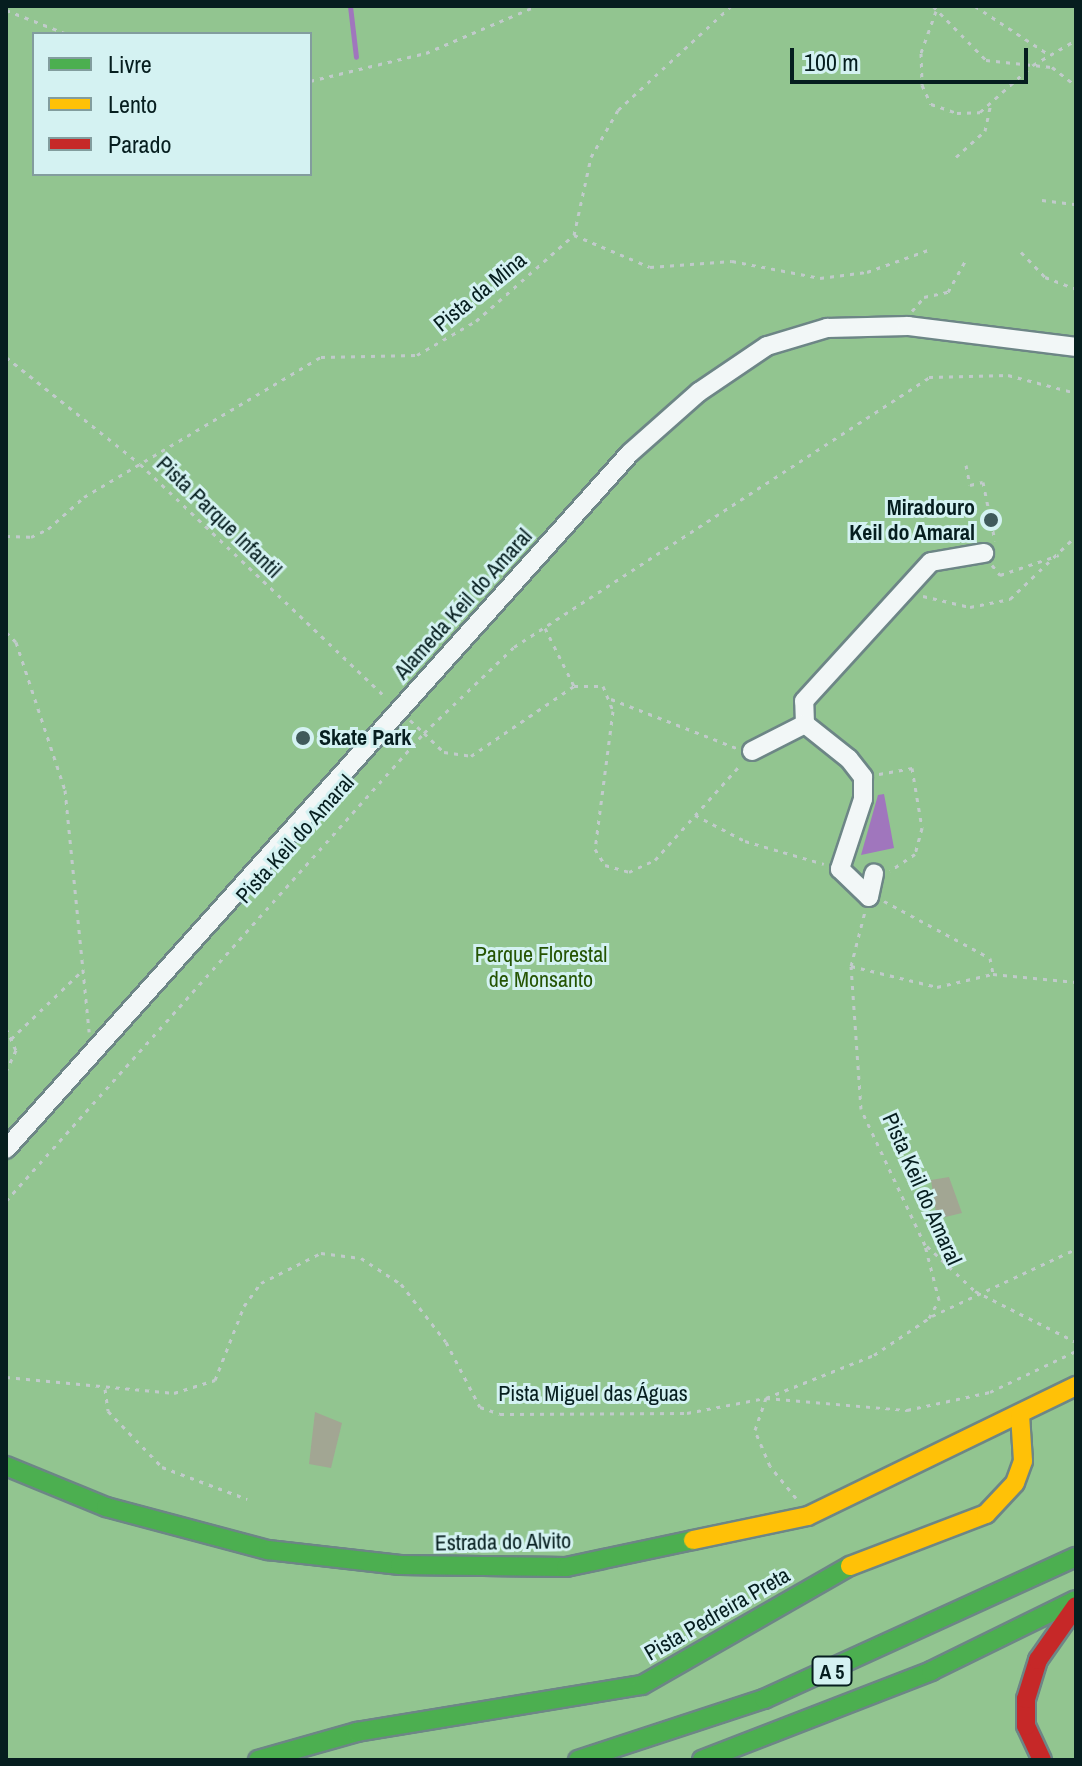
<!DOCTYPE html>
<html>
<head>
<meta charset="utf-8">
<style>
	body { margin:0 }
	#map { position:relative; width:1082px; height:1766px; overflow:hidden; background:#a8c9c9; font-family:"Archivo Narrow",sans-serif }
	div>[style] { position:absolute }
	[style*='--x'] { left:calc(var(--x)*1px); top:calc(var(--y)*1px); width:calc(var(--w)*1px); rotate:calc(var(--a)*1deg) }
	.green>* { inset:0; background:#92c590 }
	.water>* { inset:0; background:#a076bd }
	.stream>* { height:5px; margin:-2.5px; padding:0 2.5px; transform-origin:2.5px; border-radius:2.5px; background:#a076bd }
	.building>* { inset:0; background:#a2a693 }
	.path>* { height:3px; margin-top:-1.5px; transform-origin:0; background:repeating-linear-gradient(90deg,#c1cbcb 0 4px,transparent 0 10px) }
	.roads { filter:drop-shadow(2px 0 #6d8686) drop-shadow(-2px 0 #6d8686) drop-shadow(0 2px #6d8686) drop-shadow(0 -2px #6d8686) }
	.street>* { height:18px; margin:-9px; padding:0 9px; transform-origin:9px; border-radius:9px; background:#f2f7f7 }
	.fast>* { height:18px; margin:-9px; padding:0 9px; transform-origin:9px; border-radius:9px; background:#4caf50 }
	.slow>* { height:18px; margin:-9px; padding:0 9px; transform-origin:9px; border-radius:9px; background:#ffc107 }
	.jam>* { height:18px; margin:-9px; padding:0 9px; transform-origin:9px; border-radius:9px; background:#c62828 }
	.dots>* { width:22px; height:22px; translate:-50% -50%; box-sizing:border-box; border:4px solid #d4f2f2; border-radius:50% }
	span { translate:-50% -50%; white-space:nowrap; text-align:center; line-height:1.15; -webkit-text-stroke:6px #d4f2f2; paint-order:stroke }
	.shield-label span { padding:2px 6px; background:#d4f2f2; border:2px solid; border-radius:6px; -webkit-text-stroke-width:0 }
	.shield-label { font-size:20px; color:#061e1f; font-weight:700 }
	.street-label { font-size:22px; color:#061e1f }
	.poi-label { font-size:22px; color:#061e1f; font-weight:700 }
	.right { translate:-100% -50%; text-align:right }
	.left { translate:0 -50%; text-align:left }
	.park-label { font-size:22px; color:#255403 }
	.frame { position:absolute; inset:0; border:8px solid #061e1f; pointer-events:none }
	.legend { position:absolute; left:32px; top:32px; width:280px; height:144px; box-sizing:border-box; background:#d4f2f2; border:2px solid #829d9e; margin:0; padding:10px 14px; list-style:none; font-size:24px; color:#061e1f }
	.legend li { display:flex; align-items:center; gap:16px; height:40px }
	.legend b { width:40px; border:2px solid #829d9e }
	.scale { position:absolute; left:790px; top:48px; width:238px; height:36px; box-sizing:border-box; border:4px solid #061e1f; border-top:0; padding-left:10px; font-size:24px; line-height:28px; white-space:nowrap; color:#061e1f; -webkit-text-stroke:6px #d4f2f2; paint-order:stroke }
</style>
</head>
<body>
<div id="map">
	<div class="green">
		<div style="clip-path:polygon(evenodd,6px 6px,1076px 6px,1076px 1760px,6px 1760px,6px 6px,34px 34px,310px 34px,310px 174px,34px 174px,34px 34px)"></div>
	</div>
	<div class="water">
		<div style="clip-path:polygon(884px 794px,894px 848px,861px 855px,878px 795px)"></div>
	</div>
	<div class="stream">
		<div style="--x:350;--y:6;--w:51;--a:83.3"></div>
	</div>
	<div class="building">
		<div style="clip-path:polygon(949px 1177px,962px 1213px,937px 1219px,931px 1180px)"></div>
		<div style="clip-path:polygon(315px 1412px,342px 1423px,331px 1468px,309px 1464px)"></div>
	</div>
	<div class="path">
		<div style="--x:933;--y:6;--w:76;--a:45.5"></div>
		<div style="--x:986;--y:60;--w:66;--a:6.1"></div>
		<div style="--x:1052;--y:67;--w:31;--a:38"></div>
		<div style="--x:975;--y:6;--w:87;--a:33.3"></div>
		<div style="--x:6;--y:10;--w:66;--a:21.5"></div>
		<div style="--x:936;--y:11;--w:45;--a:109.7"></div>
		<div style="--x:921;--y:53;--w:32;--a:88"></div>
		<div style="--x:922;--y:85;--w:21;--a:65"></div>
		<div style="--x:931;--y:104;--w:28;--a:19"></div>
		<div style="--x:957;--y:113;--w:23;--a:-2"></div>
		<div style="--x:980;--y:112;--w:71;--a:-41.6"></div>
		<div style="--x:1033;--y:65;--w:50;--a:-30.2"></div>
		<div style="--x:310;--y:81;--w:119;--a:-13.6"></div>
		<div style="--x:426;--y:53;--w:120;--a:-23.1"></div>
		<div style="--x:956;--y:157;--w:39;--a:-42"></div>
		<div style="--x:985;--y:131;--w:29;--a:-78"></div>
		<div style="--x:1042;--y:200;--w:34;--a:7"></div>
		<div style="--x:574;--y:235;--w:82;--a:22.8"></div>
		<div style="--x:650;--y:267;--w:82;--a:-4.2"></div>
		<div style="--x:732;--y:261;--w:90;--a:10.9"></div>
		<div style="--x:820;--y:278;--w:47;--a:-7.3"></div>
		<div style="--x:867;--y:272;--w:68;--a:-19.8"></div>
		<div style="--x:1021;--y:252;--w:35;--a:46"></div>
		<div style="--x:1045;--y:277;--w:33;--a:21"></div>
		<div style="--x:912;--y:311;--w:18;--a:-49"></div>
		<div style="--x:924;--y:297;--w:25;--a:-12"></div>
		<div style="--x:948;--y:292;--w:38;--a:-61"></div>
		<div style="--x:6;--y:357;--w:171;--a:38.6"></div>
		<div style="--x:140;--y:464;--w:340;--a:43.5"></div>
		<div style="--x:966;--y:465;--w:20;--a:79"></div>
		<div style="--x:970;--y:485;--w:13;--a:-13"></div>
		<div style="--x:983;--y:482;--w:60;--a:78.5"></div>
		<div style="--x:6;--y:536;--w:25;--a:2"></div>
		<div style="--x:31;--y:537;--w:19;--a:-25"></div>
		<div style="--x:48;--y:529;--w:48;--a:-41.6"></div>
		<div style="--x:84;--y:497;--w:275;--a:-30.6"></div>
		<div style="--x:321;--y:357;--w:96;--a:-1.2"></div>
		<div style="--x:417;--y:355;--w:68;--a:-30"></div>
		<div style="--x:476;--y:321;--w:130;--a:-41.3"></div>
		<div style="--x:574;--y:235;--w:80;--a:-77.7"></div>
		<div style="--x:591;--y:157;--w:54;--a:-60.1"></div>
		<div style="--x:618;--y:110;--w:154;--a:-42.6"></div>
		<div style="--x:992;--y:565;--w:13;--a:51"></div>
		<div style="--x:1000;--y:575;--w:62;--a:-18.7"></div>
		<div style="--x:923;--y:596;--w:48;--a:13.2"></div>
		<div style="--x:970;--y:607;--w:41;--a:-11.3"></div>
		<div style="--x:1010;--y:599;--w:91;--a:-43.7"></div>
		<div style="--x:545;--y:628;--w:65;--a:63.4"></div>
		<div style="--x:6;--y:632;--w:14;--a:45"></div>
		<div style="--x:16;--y:642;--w:156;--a:71.7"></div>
		<div style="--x:65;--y:790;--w:243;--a:84.3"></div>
		<div style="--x:611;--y:699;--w:135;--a:21.3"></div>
		<div style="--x:410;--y:720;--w:19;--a:43"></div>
		<div style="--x:424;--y:733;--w:124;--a:-43.7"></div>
		<div style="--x:514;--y:647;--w:495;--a:-33"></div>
		<div style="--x:929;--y:377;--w:79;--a:-1.5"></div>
		<div style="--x:1008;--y:375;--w:70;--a:14.8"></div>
		<div style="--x:879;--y:774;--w:34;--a:-10"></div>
		<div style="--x:912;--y:768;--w:61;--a:80.5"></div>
		<div style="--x:922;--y:828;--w:27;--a:105"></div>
		<div style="--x:915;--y:854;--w:30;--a:146"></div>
		<div style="--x:695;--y:815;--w:56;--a:27.5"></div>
		<div style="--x:745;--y:841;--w:82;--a:16.2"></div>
		<div style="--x:884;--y:901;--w:120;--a:28.3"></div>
		<div style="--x:990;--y:958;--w:16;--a:79"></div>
		<div style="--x:993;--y:974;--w:83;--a:5.5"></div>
		<div style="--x:851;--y:966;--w:89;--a:13.7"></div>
		<div style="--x:937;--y:987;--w:57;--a:-13.1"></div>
		<div style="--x:6;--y:1028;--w:24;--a:66"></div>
		<div style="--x:16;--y:1050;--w:23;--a:115"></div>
		<div style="--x:11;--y:1039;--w:100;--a:-43.8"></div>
		<div style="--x:6;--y:1201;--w:627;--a:-48.23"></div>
		<div style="--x:424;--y:733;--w:28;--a:44"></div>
		<div style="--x:444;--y:752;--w:27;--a:8"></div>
		<div style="--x:471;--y:756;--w:125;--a:-34.2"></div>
		<div style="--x:574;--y:686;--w:29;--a:0"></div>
		<div style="--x:603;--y:686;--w:27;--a:68"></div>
		<div style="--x:613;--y:711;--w:139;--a:97.4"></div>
		<div style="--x:595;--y:849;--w:19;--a:58"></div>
		<div style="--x:605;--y:865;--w:25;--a:16"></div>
		<div style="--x:629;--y:872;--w:29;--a:-25"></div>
		<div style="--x:655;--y:860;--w:129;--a:-48.1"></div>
		<div style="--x:927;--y:1246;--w:66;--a:43.2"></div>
		<div style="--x:975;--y:1291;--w:113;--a:26.8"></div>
		<div style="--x:932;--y:1316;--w:159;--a:-25"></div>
		<div style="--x:6;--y:1377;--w:169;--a:5.4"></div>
		<div style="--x:174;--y:1393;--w:43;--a:-17.6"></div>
		<div style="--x:215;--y:1380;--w:79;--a:-68.6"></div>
		<div style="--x:244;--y:1306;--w:29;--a:-54"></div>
		<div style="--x:261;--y:1283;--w:67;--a:-26.6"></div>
		<div style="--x:321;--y:1253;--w:40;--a:7.1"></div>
		<div style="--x:361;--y:1258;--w:48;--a:33"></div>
		<div style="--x:401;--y:1284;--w:73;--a:52.2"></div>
		<div style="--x:446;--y:1342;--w:73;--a:62.4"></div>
		<div style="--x:480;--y:1407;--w:21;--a:19"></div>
		<div style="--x:500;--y:1414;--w:187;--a:-0.3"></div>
		<div style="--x:687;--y:1413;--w:80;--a:-10.8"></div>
		<div style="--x:766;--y:1398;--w:142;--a:4.9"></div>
		<div style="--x:907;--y:1410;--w:85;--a:-12.2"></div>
		<div style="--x:990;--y:1392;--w:95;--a:-25.5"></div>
		<div style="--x:105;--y:1389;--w:22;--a:82"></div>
		<div style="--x:108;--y:1411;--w:78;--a:46"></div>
		<div style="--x:162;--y:1467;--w:91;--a:20.6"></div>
		<div style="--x:796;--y:1498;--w:41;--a:-129.1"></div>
		<div style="--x:770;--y:1466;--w:39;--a:-113"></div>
		<div style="--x:755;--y:1430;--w:34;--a:-71"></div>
		<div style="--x:766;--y:1398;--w:116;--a:-21.7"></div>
		<div style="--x:874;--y:1355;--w:66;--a:-33.9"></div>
		<div style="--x:929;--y:1318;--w:21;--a:-61"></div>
		<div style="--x:939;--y:1300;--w:57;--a:-104.3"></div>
		<div style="--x:925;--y:1245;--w:150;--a:-115.2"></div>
		<div style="--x:861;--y:1109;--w:143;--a:-94"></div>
		<div style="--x:851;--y:966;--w:57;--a:-75.7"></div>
	</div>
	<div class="roads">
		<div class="street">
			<div style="--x:805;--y:724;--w:23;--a:-92"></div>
			<div style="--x:804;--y:701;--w:188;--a:-47.6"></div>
			<div style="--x:931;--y:562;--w:54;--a:-9.6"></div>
			<div style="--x:752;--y:751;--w:59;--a:-27"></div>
			<div style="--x:805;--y:724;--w:56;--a:38.5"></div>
			<div style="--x:849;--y:759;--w:23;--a:52"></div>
			<div style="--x:863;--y:777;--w:22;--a:90"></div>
			<div style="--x:863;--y:799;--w:74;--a:108.2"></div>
			<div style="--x:840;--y:869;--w:40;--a:44"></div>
			<div style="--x:869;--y:897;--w:24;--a:-78"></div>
			<div style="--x:6;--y:1149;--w:935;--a:-48.12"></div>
			<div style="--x:630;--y:453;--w:92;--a:-41.5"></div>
			<div style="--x:699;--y:392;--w:82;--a:-34.1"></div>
			<div style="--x:767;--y:346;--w:63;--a:-16.7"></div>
			<div style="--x:827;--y:328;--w:81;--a:-1.4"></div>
			<div style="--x:908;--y:326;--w:169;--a:7.1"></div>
		</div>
		<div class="fast">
			<div style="--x:6;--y:1466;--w:108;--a:22.3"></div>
			<div style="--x:106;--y:1507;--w:168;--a:14.9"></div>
			<div style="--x:268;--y:1550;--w:133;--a:6.5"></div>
			<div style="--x:400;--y:1565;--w:166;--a:0.7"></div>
			<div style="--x:566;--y:1567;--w:130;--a:-12"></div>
			<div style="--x:258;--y:1760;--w:103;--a:-15.8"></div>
			<div style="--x:357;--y:1732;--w:289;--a:-9.4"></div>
			<div style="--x:642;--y:1685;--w:240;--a:-29.8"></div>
			<div style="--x:578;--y:1760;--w:196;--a:-18.2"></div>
			<div style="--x:764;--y:1699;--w:343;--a:-24.5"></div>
			<div style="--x:702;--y:1760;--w:246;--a:-21.2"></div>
			<div style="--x:931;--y:1671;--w:161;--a:-26.1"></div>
		</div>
		<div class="slow">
			<div style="--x:693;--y:1540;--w:117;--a:-11.8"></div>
			<div style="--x:808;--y:1516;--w:298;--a:-25.9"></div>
			<div style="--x:850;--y:1566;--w:146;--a:-20.9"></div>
			<div style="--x:986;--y:1514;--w:42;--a:-46.9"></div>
			<div style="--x:1015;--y:1483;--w:23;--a:-70"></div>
			<div style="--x:1023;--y:1461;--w:46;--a:-93.7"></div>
		</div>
		<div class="jam">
			<div style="--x:1042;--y:1760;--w:38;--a:-115"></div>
			<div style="--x:1026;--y:1726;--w:27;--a:-90"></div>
			<div style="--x:1026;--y:1699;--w:41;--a:-72.9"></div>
			<div style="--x:1038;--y:1660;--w:66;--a:-54.9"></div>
		</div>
	</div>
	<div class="dots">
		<div style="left:991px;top:520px;background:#3f5a5a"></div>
		<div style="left:303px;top:738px;background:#3f5a5a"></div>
	</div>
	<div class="shield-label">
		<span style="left:832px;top:1671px">A 5</span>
	</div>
	<div class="street-label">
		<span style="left:480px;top:292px;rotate:-39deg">Pista da Mina</span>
		<span style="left:219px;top:517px;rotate:44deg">Pista Parque Infantil</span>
		<span style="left:463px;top:604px;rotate:-48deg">Alameda Keil do Amaral</span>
		<span style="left:295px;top:839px;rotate:-48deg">Pista Keil do Amaral</span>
		<span style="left:922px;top:1189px;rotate:66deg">Pista Keil do Amaral</span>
		<span style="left:593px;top:1394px">Pista Miguel das Águas</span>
		<span style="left:503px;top:1542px;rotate:-1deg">Estrada do Alvito</span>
		<span style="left:717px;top:1614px;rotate:-30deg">Pista Pedreira Preta</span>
	</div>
	<div class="poi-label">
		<span class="right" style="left:975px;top:520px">Miradouro<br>Keil do Amaral</span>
		<span class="left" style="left:319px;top:738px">Skate Park</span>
	</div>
	<div class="park-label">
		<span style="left:541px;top:967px">Parque Florestal<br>de Monsanto</span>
	</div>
	<div class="frame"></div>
	<ul class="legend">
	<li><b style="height:10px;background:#4caf50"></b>Livre</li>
	<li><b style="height:10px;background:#ffc107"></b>Lento</li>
	<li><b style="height:10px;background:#c62828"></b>Parado</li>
	</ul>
	<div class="scale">100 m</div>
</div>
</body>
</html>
